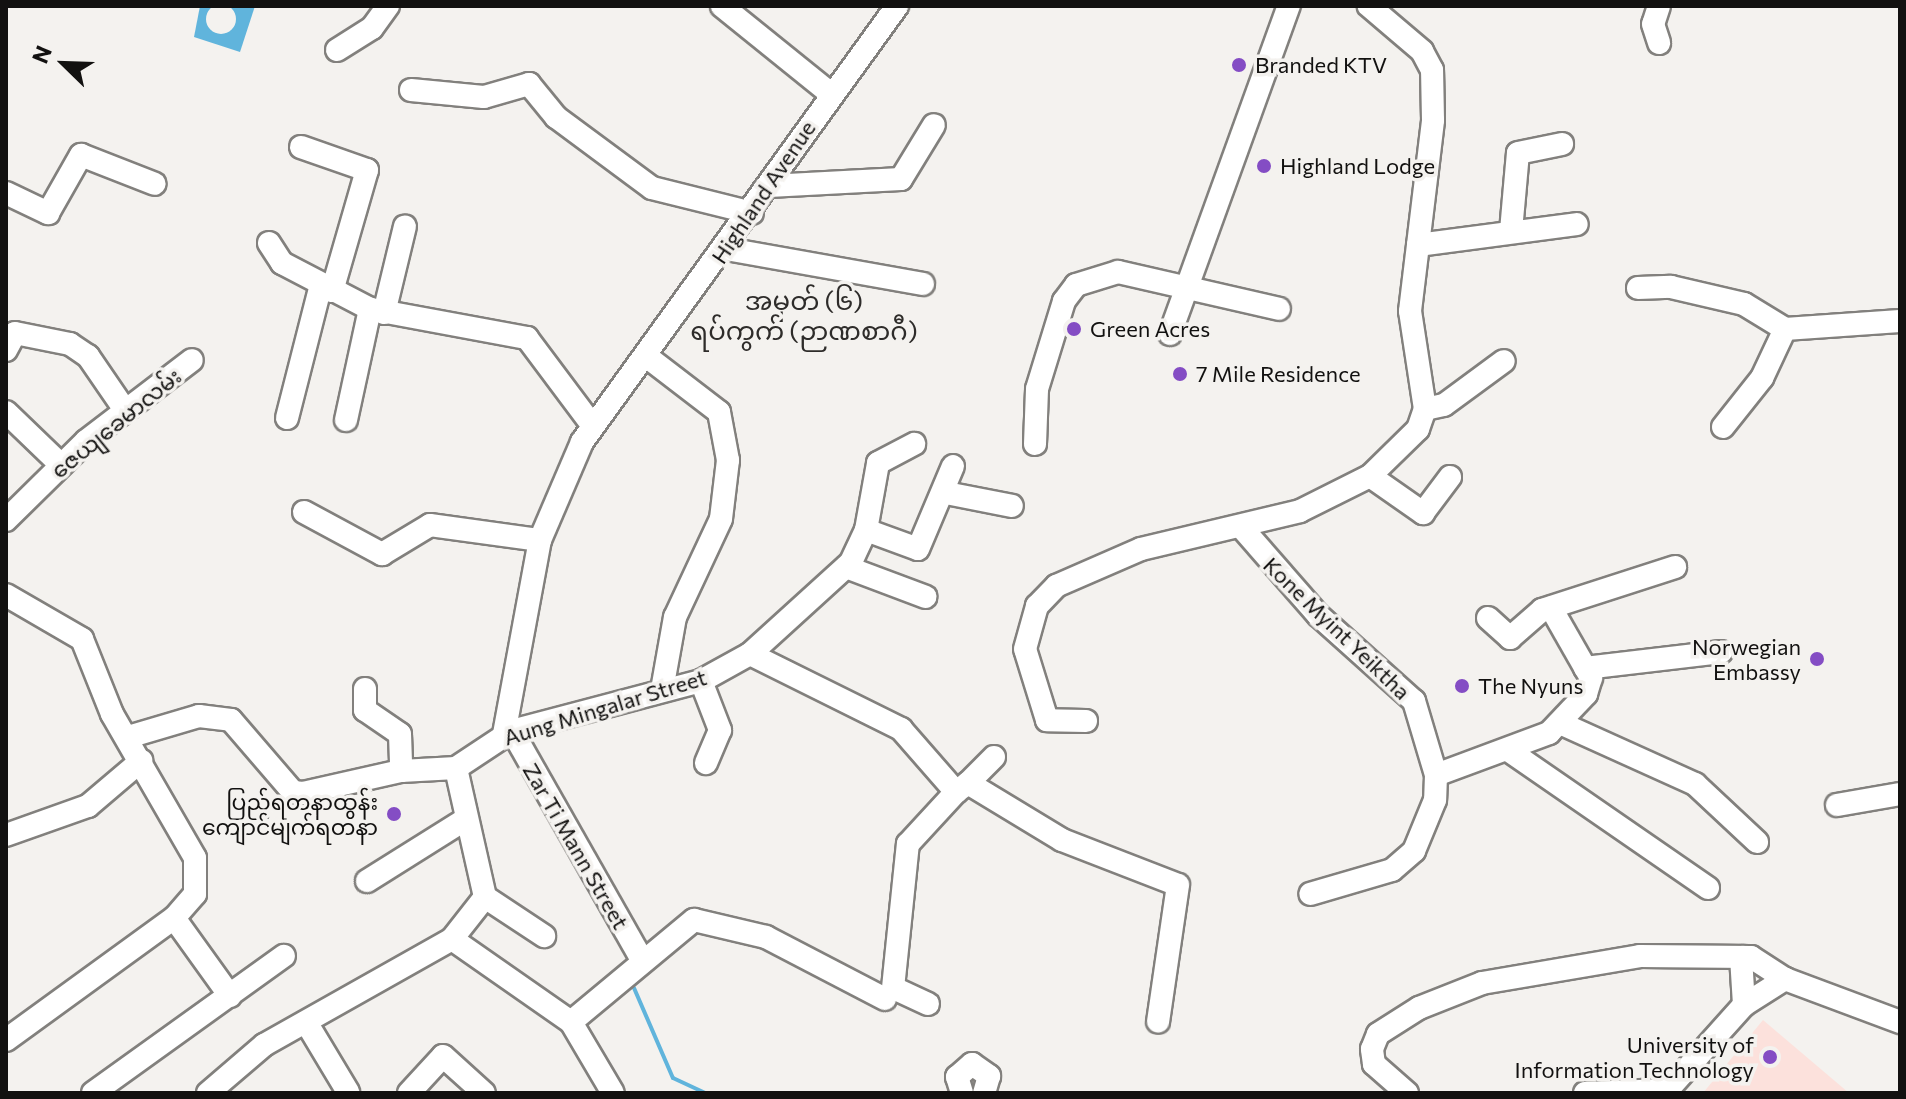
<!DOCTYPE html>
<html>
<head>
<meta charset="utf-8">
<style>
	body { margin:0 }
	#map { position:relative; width:1906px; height:1099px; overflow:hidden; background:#f4f2ef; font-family:Commissioner,"Noto Sans Myanmar",sans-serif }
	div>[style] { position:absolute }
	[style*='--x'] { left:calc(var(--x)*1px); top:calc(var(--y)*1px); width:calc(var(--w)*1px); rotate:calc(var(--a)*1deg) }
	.education>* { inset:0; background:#fce1dc }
	.water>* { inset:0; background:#60b4dc }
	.pier>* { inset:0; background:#f4f2ef }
	.round { border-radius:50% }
	.stream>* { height:4px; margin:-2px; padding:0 2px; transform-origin:2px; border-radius:2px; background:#60b4dc }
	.roads { filter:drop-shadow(2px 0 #82807d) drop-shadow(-2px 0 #82807d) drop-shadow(0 2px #82807d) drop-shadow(0 -2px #82807d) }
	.minor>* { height:22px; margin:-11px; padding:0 11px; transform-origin:11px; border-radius:11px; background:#fff }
	.dots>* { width:22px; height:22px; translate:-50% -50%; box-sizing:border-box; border:4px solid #f4f2ef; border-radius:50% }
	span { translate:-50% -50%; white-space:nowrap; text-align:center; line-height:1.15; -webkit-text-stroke:7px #f4f2ef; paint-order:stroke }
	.poi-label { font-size:22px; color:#121110 }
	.left { translate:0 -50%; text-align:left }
	.right { translate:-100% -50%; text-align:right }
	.street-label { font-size:22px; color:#121110 }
	.quarter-label { font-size:26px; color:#2e2c2a }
	.frame { position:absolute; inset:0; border:8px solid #121110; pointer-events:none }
	.north { position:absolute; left:24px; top:24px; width:80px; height:80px; -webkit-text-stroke:6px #f4f2ef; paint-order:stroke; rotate:293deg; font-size:22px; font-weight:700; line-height:32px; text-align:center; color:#121110 }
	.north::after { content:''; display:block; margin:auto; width:28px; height:36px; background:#121110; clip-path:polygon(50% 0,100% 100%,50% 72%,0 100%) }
</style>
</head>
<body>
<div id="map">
	<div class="education">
		<div style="clip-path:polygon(1763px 1020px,1849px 1093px,1703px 1093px)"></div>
	</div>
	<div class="water">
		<div style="clip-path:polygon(200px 6px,255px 6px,240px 52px,194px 37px)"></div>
	</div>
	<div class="pier">
		<div class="round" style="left:206px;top:4px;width:30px;height:30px"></div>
	</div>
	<div class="stream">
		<div style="--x:634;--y:988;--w:98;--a:66.6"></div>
		<div style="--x:673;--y:1078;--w:35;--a:25"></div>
	</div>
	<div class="roads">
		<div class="minor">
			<div style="--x:722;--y:6;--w:140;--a:38.9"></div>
			<div style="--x:1659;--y:6;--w:19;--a:108"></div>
			<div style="--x:1653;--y:24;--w:20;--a:72"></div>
			<div style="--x:337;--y:50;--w:41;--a:-32.2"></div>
			<div style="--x:372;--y:28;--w:27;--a:-54"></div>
			<div style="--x:411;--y:90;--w:73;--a:5.5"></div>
			<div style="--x:484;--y:97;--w:47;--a:-16.1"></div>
			<div style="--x:529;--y:84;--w:43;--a:50.7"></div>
			<div style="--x:556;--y:117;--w:119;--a:36.5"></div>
			<div style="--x:652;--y:188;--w:103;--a:14"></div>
			<div style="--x:301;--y:147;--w:70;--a:19.2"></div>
			<div style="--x:367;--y:170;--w:126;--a:106.1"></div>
			<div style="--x:769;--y:186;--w:132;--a:-3"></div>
			<div style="--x:901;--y:179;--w:63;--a:-58.6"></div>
			<div style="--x:6;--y:193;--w:47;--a:25.5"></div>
			<div style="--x:48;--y:213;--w:67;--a:-60.4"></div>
			<div style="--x:81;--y:155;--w:79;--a:21.4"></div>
			<div style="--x:1511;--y:231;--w:78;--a:-84.9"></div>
			<div style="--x:1518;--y:153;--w:45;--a:-11.6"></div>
			<div style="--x:269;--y:243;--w:24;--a:57"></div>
			<div style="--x:282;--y:263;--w:99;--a:27.6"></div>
			<div style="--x:370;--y:309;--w:160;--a:10.5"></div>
			<div style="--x:527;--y:338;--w:109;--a:53.2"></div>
			<div style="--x:1418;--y:245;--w:160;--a:-7.5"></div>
			<div style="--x:727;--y:249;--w:199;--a:10.1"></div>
			<div style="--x:1638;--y:288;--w:33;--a:-2"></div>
			<div style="--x:1671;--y:287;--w:75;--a:13.1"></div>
			<div style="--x:1744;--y:304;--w:48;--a:31.4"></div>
			<div style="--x:1785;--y:329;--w:115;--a:-4"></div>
			<div style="--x:384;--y:313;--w:89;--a:-76.4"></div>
			<div style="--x:1170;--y:334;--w:349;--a:-70.1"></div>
			<div style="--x:6;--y:350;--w:19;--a:-62"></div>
			<div style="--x:15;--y:333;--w:56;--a:11.3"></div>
			<div style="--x:70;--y:344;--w:22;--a:34"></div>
			<div style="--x:88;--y:356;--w:65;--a:55.6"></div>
			<div style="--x:646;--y:356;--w:92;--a:37.5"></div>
			<div style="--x:719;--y:412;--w:49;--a:79.4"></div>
			<div style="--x:728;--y:460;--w:59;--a:96.8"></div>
			<div style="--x:721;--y:519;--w:108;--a:115.1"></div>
			<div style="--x:675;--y:617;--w:74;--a:100.1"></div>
			<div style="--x:1425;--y:409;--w:19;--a:-12"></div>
			<div style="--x:1444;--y:405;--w:74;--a:-36.3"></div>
			<div style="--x:6;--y:412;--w:75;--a:43.9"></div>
			<div style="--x:287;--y:418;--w:137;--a:-75.7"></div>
			<div style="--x:346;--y:420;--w:114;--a:-77.8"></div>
			<div style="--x:1723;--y:427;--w:63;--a:-51.5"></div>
			<div style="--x:1762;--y:378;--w:54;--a:-64.9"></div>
			<div style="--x:1035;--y:444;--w:55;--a:-87.9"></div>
			<div style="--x:1037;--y:389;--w:92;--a:-72.9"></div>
			<div style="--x:1064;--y:301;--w:20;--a:-53"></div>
			<div style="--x:1076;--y:285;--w:44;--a:-17.2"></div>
			<div style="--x:1118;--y:272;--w:165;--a:12.9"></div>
			<div style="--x:1370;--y:476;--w:65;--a:34.9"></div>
			<div style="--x:1423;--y:513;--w:45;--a:-53.1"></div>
			<div style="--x:946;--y:493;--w:67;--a:11.1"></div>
			<div style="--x:304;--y:512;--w:89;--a:28.3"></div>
			<div style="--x:382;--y:554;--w:56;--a:-31.1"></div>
			<div style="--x:430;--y:525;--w:111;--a:7.8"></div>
			<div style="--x:6;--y:520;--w:112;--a:-44.6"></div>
			<div style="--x:86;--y:441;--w:133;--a:-37.4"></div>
			<div style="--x:1243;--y:529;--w:114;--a:48.9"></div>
			<div style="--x:1318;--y:615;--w:129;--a:41.9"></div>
			<div style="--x:1414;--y:701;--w:77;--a:73.4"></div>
			<div style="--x:1436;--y:775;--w:25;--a:92"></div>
			<div style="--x:1435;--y:800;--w:55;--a:112.4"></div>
			<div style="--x:1414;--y:851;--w:29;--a:139"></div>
			<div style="--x:1392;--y:870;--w:85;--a:163.7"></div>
			<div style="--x:866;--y:530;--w:55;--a:20.1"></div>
			<div style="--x:918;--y:549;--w:90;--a:-67.1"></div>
			<div style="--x:846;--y:567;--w:85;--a:20.6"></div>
			<div style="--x:6;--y:595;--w:88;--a:30.1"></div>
			<div style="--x:82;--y:639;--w:81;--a:68.2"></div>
			<div style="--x:112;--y:714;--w:166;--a:60"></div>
			<div style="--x:195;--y:858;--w:36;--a:90"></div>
			<div style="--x:195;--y:894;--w:32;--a:131"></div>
			<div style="--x:174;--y:918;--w:96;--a:54.3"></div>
			<div style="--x:1488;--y:618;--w:30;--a:42"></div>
			<div style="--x:1510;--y:638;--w:43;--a:-41.2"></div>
			<div style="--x:1542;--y:610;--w:140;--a:-17.9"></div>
			<div style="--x:750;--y:654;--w:169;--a:26.4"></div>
			<div style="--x:901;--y:729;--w:84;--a:48.9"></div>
			<div style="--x:956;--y:792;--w:15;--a:-37"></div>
			<div style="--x:1585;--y:668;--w:137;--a:-6.7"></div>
			<div style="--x:701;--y:681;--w:53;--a:68.8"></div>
			<div style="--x:720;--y:730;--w:36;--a:113"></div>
			<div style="--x:365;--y:689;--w:21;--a:90"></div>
			<div style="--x:365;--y:710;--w:42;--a:34.4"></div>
			<div style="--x:400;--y:734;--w:37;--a:88"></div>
			<div style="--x:1086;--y:721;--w:39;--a:-179"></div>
			<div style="--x:1047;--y:720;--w:74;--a:-107.2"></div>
			<div style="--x:1025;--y:649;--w:45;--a:-74.4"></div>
			<div style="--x:1037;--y:606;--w:28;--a:-46"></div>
			<div style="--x:1056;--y:586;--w:93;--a:-23.5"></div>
			<div style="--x:1141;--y:549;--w:163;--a:-13.4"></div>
			<div style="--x:1300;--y:511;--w:78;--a:-26.6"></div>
			<div style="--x:1370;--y:476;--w:67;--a:-44.4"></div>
			<div style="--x:1418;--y:429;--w:21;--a:-71"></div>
			<div style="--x:1425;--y:409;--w:99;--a:-98.7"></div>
			<div style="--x:1410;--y:311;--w:192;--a:-83.1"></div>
			<div style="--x:1433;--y:120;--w:50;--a:-91.1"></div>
			<div style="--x:1432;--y:70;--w:21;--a:-118"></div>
			<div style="--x:1422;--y:51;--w:70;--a:-139.7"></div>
			<div style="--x:1560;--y:723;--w:148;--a:24.3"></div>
			<div style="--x:1695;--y:784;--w:85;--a:43.1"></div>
			<div style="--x:512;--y:731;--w:263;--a:60.4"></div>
			<div style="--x:504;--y:734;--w:197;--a:-79.5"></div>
			<div style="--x:540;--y:540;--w:107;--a:-66.8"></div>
			<div style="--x:582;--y:442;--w:538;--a:-54.15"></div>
			<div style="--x:128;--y:737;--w:74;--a:-16.5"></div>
			<div style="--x:199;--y:716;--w:32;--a:7"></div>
			<div style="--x:231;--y:720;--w:95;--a:49.3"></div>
			<div style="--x:293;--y:792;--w:10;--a:6"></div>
			<div style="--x:303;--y:793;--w:100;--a:-12.7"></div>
			<div style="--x:401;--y:771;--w:55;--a:-3.1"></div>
			<div style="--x:456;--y:768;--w:67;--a:-33.5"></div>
			<div style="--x:512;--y:731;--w:196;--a:-14.8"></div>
			<div style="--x:701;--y:681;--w:56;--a:-28.9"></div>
			<div style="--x:750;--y:654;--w:137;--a:-42.3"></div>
			<div style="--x:851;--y:562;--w:35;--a:-65"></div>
			<div style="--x:866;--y:530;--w:68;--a:-79.8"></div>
			<div style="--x:878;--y:463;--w:41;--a:-27.8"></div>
			<div style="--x:1508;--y:750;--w:243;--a:34.6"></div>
			<div style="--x:994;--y:757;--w:37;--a:135"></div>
			<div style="--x:968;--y:783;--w:110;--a:31.2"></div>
			<div style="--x:1062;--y:840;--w:124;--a:21.2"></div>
			<div style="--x:1178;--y:885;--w:138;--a:98.3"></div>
			<div style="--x:1436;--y:775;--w:121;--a:-20.4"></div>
			<div style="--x:1549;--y:733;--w:54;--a:-46.5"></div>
			<div style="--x:1586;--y:694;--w:17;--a:-73"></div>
			<div style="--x:1591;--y:678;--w:81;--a:-119.7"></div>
			<div style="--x:1837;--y:805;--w:64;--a:-9.9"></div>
			<div style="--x:6;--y:835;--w:87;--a:-19.5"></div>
			<div style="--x:88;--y:806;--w:70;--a:-40.3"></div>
			<div style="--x:367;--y:881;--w:117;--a:-32.1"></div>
			<div style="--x:485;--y:897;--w:71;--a:33.5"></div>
			<div style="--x:452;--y:939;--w:145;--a:34.9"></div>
			<div style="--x:571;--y:1022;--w:82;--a:59.4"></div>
			<div style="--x:1741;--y:957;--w:48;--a:86.4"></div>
			<div style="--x:928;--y:1004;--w:38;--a:-155"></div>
			<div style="--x:893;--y:988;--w:145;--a:-84.1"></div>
			<div style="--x:908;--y:844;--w:71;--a:-47.3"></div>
			<div style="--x:306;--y:1022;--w:82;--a:59"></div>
			<div style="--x:571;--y:1022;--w:160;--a:-39.7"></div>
			<div style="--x:694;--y:920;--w:74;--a:13.3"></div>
			<div style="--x:766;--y:937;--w:134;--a:27.5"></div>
			<div style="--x:6;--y:1040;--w:208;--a:-36"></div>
			<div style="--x:93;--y:1093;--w:235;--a:-35.7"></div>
			<div style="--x:208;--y:1093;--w:74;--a:-40.6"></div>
			<div style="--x:264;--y:1045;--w:216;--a:-29.4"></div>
			<div style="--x:452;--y:939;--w:53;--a:-51.8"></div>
			<div style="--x:485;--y:897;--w:132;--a:-102.7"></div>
			<div style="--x:409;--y:1093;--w:50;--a:-47.4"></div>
			<div style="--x:443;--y:1056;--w:55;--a:42.1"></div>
			<div style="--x:962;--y:1093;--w:17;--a:-107"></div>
			<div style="--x:957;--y:1077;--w:20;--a:-41"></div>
			<div style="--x:972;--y:1064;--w:21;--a:35"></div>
			<div style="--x:989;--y:1076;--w:18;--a:106"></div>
			<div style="--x:1407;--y:1093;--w:44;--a:-138.7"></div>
			<div style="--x:1374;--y:1064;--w:15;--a:-98"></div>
			<div style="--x:1372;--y:1049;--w:16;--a:-68"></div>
			<div style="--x:1378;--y:1034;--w:49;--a:-32.4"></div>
			<div style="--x:1419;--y:1008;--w:68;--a:-21.6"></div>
			<div style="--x:1482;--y:983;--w:160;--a:-9.7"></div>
			<div style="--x:1640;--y:956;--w:111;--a:0.5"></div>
			<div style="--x:1751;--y:957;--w:40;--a:32.9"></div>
			<div style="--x:1785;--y:979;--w:123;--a:20.5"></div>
			<div style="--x:1585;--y:1093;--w:82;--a:-2.1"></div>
			<div style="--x:1665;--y:1093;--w:118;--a:-48.1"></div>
			<div style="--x:1744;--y:1005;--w:49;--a:-32.4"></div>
		</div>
	</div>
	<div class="dots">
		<div style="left:1239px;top:65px;background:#844dc4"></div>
		<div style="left:1264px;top:166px;background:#844dc4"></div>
		<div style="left:1074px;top:329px;background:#844dc4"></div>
		<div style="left:1180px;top:374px;background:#844dc4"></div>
		<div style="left:1817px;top:659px;background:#844dc4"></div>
		<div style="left:1462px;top:686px;background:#844dc4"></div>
		<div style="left:394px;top:814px;background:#844dc4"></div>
		<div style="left:1770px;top:1057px;background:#844dc4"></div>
	</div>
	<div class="poi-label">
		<span class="left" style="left:1255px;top:65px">Branded KTV</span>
		<span class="left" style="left:1280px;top:166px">Highland Lodge</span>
		<span class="left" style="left:1090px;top:329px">Green Acres</span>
		<span class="left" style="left:1196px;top:374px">7 Mile Residence</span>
		<span class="right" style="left:1801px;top:659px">Norwegian<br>Embassy</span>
		<span class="left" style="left:1478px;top:686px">The Nyuns</span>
		<span class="right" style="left:378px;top:814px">ပြည့်ရတနာထွန်း<br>ကျောင်မျက်ရတနာ</span>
		<span class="right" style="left:1754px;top:1057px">University of<br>Information Technology</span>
	</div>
	<div class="street-label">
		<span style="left:763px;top:192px;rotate:-56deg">Highland Avenue</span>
		<span style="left:116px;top:423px;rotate:-39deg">ဇေယျခေမာလမ်း</span>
		<span style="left:1337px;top:628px;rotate:44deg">Kone Myint Yeiktha</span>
		<span style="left:605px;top:707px;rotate:-17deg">Aung Mingalar Street</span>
		<span style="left:576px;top:846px;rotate:60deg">Zar Ti Mann Street</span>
	</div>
	<div class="quarter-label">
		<span style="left:804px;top:315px">အမှတ် (၆)<br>ရပ်ကွက် (ဉာဏစာဂီ)</span>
	</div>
	<div class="frame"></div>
	<div class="north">N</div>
</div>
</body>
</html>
